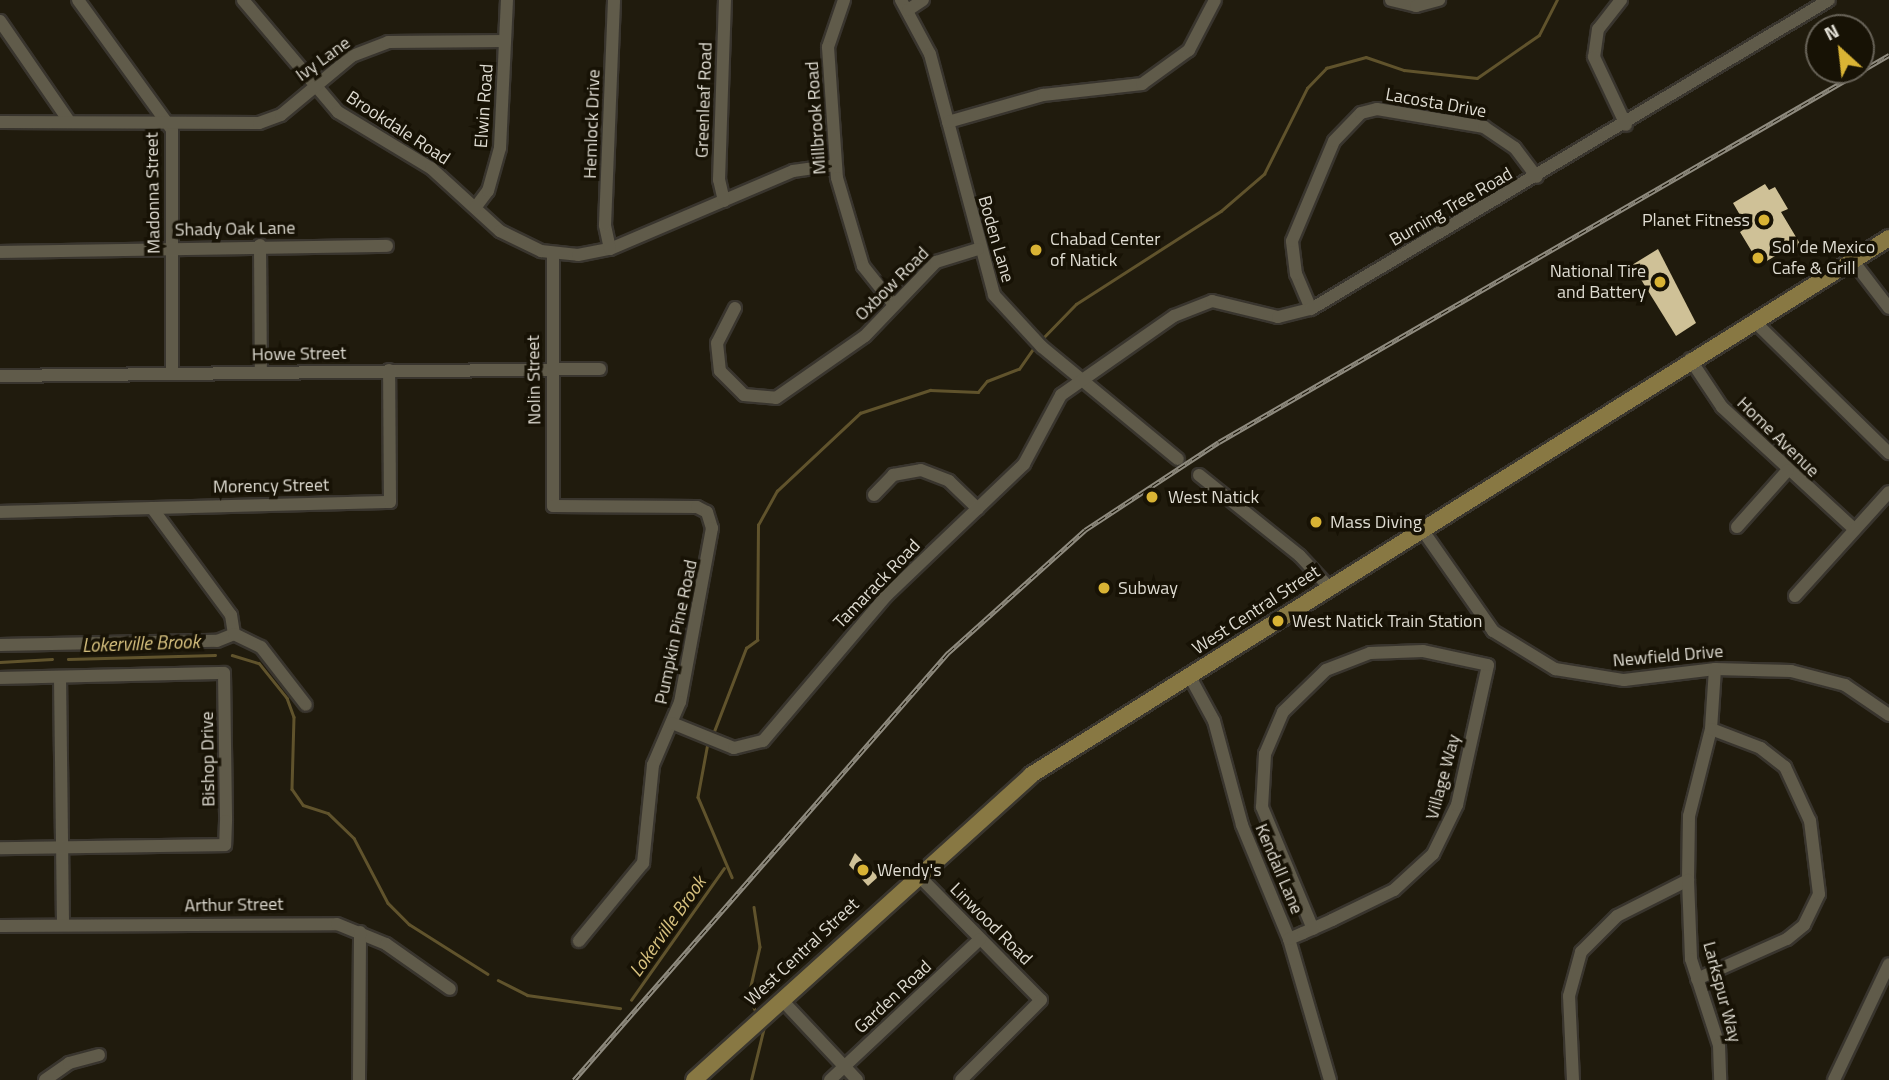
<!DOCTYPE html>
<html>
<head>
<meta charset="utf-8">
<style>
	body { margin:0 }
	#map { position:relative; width:1889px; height:1080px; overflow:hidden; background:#201b0d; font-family:"Titillium Web",sans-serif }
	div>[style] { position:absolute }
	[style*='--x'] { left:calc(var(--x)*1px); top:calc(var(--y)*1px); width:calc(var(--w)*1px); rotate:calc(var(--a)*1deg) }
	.stream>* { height:2.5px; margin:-1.25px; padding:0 1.25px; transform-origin:1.25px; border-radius:1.25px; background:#60532c }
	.building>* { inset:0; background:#cfc197 }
	.roads { filter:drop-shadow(2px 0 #39352e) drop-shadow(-2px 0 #39352e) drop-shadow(0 2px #39352e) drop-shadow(0 -2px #39352e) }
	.minor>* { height:12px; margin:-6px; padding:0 6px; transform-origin:6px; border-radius:6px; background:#605b4a }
	.major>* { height:16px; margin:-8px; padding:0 8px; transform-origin:8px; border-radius:8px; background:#887843 }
	.rail>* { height:5px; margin-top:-2.5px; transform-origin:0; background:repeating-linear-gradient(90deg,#171205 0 8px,#8f8b7f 0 16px); box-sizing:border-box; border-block:2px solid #8f8b7f }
	.dots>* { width:19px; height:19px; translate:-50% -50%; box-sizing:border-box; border:4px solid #171205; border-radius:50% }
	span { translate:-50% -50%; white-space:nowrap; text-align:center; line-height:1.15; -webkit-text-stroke:7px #171205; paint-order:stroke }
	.street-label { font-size:18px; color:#dedbd1 }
	.poi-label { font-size:18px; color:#dedbd1 }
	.right { translate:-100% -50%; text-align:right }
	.left { translate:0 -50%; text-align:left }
	.water-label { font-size:19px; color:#d7c17f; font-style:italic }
	.north { position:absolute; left:1805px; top:14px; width:70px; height:70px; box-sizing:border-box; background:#171205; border:2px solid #676257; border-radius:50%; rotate:333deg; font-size:19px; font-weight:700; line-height:28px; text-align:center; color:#dedbd1 }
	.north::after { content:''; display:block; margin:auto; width:24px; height:32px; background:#d9b334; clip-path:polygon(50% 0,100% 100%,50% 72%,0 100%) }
</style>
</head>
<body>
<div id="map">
	<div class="stream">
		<div style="--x:1041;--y:340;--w:50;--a:-45.8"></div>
		<div style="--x:1076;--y:304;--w:172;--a:-32.7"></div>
		<div style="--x:1221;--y:211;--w:57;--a:-40.7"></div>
		<div style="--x:1264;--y:174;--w:96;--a:-63.4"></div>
		<div style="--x:1307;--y:88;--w:28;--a:-46"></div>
		<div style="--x:1326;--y:68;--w:41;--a:-15.4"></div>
		<div style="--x:1366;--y:57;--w:40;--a:18.9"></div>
		<div style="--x:1404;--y:70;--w:73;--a:6.3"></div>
		<div style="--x:1477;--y:78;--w:75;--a:-34.7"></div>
		<div style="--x:1539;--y:35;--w:39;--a:-63"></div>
		<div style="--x:232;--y:655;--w:28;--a:17"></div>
		<div style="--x:259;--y:663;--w:45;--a:51.3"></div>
		<div style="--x:287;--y:698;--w:20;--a:70"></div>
		<div style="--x:294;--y:717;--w:72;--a:91.6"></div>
		<div style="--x:292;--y:789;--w:19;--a:55"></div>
		<div style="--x:303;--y:805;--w:26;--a:18"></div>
		<div style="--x:328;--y:813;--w:36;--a:44"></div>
		<div style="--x:354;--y:838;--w:73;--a:62.4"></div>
		<div style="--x:388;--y:903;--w:30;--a:45"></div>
		<div style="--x:409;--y:924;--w:93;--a:32.3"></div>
		<div style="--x:68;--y:659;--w:147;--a:-1.6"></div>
		<div style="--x:0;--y:662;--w:52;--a:-3.3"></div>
		<div style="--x:713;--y:734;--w:92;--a:-69"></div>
		<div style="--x:746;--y:648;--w:14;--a:-36"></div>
		<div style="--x:757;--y:640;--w:115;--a:-89.5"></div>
		<div style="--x:758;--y:525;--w:39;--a:-61"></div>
		<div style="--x:777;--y:491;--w:114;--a:-43.2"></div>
		<div style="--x:860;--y:413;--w:74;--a:-18.2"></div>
		<div style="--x:930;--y:390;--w:48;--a:2.4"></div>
		<div style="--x:978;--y:392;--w:14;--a:-51"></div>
		<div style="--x:987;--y:381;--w:34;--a:-21"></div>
		<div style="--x:1019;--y:369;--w:29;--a:-55"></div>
		<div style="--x:708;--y:743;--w:55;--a:100.5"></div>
		<div style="--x:698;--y:797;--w:87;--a:67"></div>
		<div style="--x:754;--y:907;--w:40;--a:81.5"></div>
		<div style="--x:760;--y:947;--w:49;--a:102.9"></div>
		<div style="--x:749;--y:995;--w:22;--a:68"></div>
		<div style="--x:498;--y:980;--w:33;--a:27"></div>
		<div style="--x:527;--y:995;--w:94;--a:8"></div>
		<div style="--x:631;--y:1000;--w:161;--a:-54.8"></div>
		<div style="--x:751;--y:1080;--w:55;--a:-76.2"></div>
	</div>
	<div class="building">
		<div style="clip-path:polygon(1765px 184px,1769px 190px,1775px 187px,1788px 209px,1781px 212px,1802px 247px,1795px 252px,1792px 246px,1760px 265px,1740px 232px,1747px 227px,1733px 203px)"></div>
		<div style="clip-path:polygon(1658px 249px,1696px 323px,1676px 336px,1632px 265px)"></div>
		<div style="clip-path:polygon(855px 853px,878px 877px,868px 886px,849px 865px)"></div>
	</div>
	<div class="roads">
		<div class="minor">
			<div style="--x:78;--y:0;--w:160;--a:54.1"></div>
			<div style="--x:172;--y:130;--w:243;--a:90"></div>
			<div style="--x:243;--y:0;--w:147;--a:49.7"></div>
			<div style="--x:338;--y:112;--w:109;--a:31.1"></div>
			<div style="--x:431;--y:168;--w:93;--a:42.4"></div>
			<div style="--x:500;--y:231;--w:46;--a:26"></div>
			<div style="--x:541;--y:251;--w:37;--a:6"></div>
			<div style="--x:578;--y:255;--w:33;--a:-11"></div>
			<div style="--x:610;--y:249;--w:199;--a:-23.1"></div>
			<div style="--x:793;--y:171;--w:42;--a:-8.1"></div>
			<div style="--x:844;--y:0;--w:50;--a:108.8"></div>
			<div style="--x:828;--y:47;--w:131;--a:86.1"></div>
			<div style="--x:837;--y:178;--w:92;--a:73.5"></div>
			<div style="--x:863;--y:266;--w:50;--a:51.5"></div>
			<div style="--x:901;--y:0;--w:61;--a:61.8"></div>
			<div style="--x:930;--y:54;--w:249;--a:75.1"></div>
			<div style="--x:994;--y:295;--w:71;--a:47.3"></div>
			<div style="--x:1042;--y:347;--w:176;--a:39.5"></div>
			<div style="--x:1391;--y:0;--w:26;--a:13"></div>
			<div style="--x:1416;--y:6;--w:24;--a:-15"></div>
			<div style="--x:1621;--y:0;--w:37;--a:128"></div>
			<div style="--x:1598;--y:29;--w:28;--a:98"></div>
			<div style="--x:1594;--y:57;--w:75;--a:64.8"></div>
			<div style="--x:908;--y:10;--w:18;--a:-34"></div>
			<div style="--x:0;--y:21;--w:121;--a:55.4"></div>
			<div style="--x:0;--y:122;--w:259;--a:0.2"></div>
			<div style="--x:259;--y:123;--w:23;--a:-20"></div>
			<div style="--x:281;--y:115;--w:92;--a:-39.7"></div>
			<div style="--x:352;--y:56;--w:39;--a:-21"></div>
			<div style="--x:388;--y:42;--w:117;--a:-0.5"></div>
			<div style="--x:948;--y:122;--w:99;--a:-15.9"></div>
			<div style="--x:1043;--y:95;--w:100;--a:-6.3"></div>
			<div style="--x:1142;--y:84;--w:58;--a:-35.9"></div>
			<div style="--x:1189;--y:50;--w:56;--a:-62.5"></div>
			<div style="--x:724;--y:201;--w:22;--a:-103"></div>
			<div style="--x:719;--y:180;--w:180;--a:-88.1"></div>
			<div style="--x:475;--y:208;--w:21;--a:-53"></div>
			<div style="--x:488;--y:191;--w:45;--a:-74.4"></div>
			<div style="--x:500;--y:148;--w:148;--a:-87.3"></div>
			<div style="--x:260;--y:245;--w:128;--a:89.6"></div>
			<div style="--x:610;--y:249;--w:25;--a:-102"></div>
			<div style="--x:605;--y:225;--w:225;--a:-87.7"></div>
			<div style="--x:0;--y:252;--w:387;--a:-0.9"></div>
			<div style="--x:553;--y:254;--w:252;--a:90"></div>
			<div style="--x:553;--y:506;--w:144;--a:0.4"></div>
			<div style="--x:697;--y:507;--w:11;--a:27"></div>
			<div style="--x:707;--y:512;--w:17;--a:73"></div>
			<div style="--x:712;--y:528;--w:177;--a:100.4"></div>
			<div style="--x:680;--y:702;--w:69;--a:113.2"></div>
			<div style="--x:653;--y:765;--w:99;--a:95.8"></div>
			<div style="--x:643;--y:863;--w:101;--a:129.4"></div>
			<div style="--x:1853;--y:261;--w:59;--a:52.5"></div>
			<div style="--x:735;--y:308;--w:39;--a:117"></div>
			<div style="--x:717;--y:343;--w:28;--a:84"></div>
			<div style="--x:720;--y:371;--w:34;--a:45"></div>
			<div style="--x:744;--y:395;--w:32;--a:5"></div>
			<div style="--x:776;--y:398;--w:108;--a:-34.9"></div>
			<div style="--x:865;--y:336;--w:103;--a:-46.2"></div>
			<div style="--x:936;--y:262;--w:44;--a:-17.2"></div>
			<div style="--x:1311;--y:309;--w:38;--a:-113"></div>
			<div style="--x:1296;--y:274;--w:33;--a:-97"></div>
			<div style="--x:1292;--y:241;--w:108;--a:-67.2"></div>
			<div style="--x:1334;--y:141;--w:39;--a:-46"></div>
			<div style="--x:1361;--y:113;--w:16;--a:-14"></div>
			<div style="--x:1377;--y:109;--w:109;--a:9.5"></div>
			<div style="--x:1484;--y:127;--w:37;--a:34"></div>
			<div style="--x:1515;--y:148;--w:36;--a:53"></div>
			<div style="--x:1754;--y:321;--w:189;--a:44.4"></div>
			<div style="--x:1690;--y:359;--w:58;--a:56.3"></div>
			<div style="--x:1722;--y:407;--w:180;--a:42.7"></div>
			<div style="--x:0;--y:376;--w:600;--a:-0.67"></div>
			<div style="--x:1199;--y:475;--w:129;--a:38.7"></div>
			<div style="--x:1300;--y:556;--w:41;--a:47"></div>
			<div style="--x:874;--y:495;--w:28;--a:-46"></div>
			<div style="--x:893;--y:475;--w:28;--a:-10"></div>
			<div style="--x:921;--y:470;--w:30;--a:21"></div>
			<div style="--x:949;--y:481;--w:40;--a:44"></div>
			<div style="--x:152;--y:508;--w:133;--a:53.6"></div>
			<div style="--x:231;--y:615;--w:19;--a:81"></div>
			<div style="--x:0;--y:512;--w:390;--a:-1.5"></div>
			<div style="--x:390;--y:502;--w:132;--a:-90.4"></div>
			<div style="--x:1737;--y:527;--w:76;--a:-48.2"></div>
			<div style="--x:1421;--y:528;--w:126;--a:55"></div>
			<div style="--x:1493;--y:631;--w:73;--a:31.5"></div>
			<div style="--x:1555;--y:669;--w:70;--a:9.1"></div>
			<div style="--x:1624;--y:680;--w:92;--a:-6.9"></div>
			<div style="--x:1715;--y:669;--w:76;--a:1.5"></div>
			<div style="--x:1791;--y:671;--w:56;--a:14.5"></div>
			<div style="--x:1845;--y:685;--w:53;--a:34.3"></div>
			<div style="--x:1795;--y:596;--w:140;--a:-47.9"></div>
			<div style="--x:0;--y:645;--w:217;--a:-1.1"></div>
			<div style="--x:217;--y:641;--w:18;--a:-22"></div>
			<div style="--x:234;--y:634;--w:30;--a:26"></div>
			<div style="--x:261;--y:647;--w:73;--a:52.2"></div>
			<div style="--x:1189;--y:675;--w:52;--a:61.5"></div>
			<div style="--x:1214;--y:721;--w:108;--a:74.9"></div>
			<div style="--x:1242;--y:825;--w:123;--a:67.6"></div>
			<div style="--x:1289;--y:939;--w:147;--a:73.8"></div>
			<div style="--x:60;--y:677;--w:248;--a:89.3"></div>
			<div style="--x:0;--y:678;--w:224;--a:-1.3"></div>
			<div style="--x:224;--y:673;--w:148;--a:89.2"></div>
			<div style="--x:226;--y:821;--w:24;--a:92"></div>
			<div style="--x:225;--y:845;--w:225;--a:179.2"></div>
			<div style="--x:672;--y:723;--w:67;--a:22"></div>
			<div style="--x:734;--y:748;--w:30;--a:-14"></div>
			<div style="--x:763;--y:741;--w:190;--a:-49.7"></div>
			<div style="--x:886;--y:596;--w:191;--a:-43.7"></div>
			<div style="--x:1024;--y:464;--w:78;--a:-61.8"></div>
			<div style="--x:1061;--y:395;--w:138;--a:-35"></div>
			<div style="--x:1174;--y:316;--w:41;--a:-21.5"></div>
			<div style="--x:1212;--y:301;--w:68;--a:13.6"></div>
			<div style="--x:1278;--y:317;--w:34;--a:-14"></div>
			<div style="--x:1311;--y:309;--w:603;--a:-30.82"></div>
			<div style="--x:916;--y:873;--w:178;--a:45.5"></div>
			<div style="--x:1041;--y:1000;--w:113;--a:135"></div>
			<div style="--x:1688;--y:880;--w:64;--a:-89.1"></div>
			<div style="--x:1689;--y:816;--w:90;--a:-75.8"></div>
			<div style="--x:1711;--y:729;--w:60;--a:-86.2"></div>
			<div style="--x:0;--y:926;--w:337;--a:-0.3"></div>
			<div style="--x:337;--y:924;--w:53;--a:22.2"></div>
			<div style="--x:386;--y:944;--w:78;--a:35.1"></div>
			<div style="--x:1289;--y:939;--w:15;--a:-23"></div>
			<div style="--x:1303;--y:933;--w:32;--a:-24"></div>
			<div style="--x:1332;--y:920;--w:69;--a:-25.8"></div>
			<div style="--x:1394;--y:890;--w:53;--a:-42.7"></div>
			<div style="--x:1433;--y:854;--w:55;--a:-63.9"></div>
			<div style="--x:1457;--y:805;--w:143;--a:-77.5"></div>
			<div style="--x:1488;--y:665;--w:66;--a:-167.8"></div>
			<div style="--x:1423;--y:651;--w:53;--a:177.8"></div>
			<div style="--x:1370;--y:653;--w:47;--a:158.9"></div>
			<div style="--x:1326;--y:670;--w:60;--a:135.7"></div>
			<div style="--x:1283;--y:712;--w:46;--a:113.2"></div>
			<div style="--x:1265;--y:754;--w:53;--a:93.2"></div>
			<div style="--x:1262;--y:807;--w:132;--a:67.3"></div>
			<div style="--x:1697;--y:979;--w:98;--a:-24"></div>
			<div style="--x:1787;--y:939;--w:22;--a:-39"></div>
			<div style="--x:1804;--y:925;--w:34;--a:-64"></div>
			<div style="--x:1819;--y:894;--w:74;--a:-97"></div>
			<div style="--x:1810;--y:821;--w:60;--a:-114.8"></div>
			<div style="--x:1785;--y:767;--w:31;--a:-142"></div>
			<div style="--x:1761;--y:748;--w:53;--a:-159.2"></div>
			<div style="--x:781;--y:999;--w:111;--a:46.8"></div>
			<div style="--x:45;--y:1080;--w:29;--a:-35"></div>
			<div style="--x:69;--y:1063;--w:31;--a:-15"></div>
			<div style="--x:359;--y:1080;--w:148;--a:-89.6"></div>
			<div style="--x:830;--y:1080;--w:206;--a:-43.2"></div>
			<div style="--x:1573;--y:1080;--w:84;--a:-92.7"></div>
			<div style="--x:1569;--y:996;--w:46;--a:-74.7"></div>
			<div style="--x:1581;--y:952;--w:51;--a:-45"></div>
			<div style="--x:1617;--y:916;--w:80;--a:-26.9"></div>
			<div style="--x:1688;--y:880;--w:79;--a:87.8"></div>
			<div style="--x:1691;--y:959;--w:90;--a:72"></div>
			<div style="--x:1719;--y:1045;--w:35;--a:88"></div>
			<div style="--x:1834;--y:1080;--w:128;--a:-64.6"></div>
		</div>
		<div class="major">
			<div style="--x:694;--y:1080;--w:455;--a:-42.1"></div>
			<div style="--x:1031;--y:775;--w:1012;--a:-32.04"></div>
		</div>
	</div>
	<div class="rail">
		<div style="--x:574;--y:1080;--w:568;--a:-48.79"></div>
		<div style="--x:948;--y:653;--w:184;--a:-41.9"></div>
		<div style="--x:1085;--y:530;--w:160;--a:-33.3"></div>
		<div style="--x:1219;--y:442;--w:774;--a:-30.01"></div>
	</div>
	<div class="dots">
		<div style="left:1764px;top:220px;background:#d9b334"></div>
		<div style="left:1036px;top:250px;background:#d9b334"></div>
		<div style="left:1758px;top:258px;background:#d9b334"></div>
		<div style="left:1660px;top:282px;background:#d9b334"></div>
		<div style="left:1152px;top:497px;background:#d9b334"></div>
		<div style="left:1316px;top:522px;background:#d9b334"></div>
		<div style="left:1104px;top:588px;background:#d9b334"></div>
		<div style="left:1278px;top:621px;background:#d9b334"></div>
		<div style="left:863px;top:870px;background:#d9b334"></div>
	</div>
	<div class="street-label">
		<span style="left:323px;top:59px;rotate:-36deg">Ivy Lane</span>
		<span style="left:704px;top:100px;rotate:-88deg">Greenleaf Road</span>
		<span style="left:1436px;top:103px;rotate:10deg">Lacosta Drive</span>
		<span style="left:484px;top:106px;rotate:-86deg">Elwin Road</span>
		<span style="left:816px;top:118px;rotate:-94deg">Millbrook Road</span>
		<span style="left:592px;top:124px;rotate:-88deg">Hemlock Drive</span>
		<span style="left:398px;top:128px;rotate:33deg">Brookdale Road</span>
		<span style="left:153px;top:193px;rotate:-91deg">Madonna Street</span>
		<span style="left:1451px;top:207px;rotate:-30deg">Burning Tree Road</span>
		<span style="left:235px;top:229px;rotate:-1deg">Shady Oak Lane</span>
		<span style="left:996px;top:239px;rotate:74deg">Boden Lane</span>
		<span style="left:892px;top:284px;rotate:-45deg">Oxbow Road</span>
		<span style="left:299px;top:354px;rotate:-1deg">Howe Street</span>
		<span style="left:534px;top:380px;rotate:-91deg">Nolin Street</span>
		<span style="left:1778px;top:437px;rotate:44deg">Home Avenue</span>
		<span style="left:271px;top:486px;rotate:-1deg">Morency Street</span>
		<span style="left:877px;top:584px;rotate:-46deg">Tamarack Road</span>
		<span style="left:1256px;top:610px;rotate:-33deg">West Central Street</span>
		<span style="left:676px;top:632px;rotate:-78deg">Pumpkin Pine Road</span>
		<span style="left:1668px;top:656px;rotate:-5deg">Newfield Drive</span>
		<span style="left:208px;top:759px;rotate:-91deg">Bishop Drive</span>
		<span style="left:1443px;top:777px;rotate:-75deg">Village Way</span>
		<span style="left:1279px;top:869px;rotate:67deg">Kendall Lane</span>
		<span style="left:234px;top:905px;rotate:-1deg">Arthur Street</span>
		<span style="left:991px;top:924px;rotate:45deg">Linwood Road</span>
		<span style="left:802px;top:952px;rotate:-43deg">West Central Street</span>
		<span style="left:1722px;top:992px;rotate:75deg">Larkspur Way</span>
		<span style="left:893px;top:997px;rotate:-43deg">Garden Road</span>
	</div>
	<div class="poi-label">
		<span class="right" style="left:1750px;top:220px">Planet Fitness</span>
		<span class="left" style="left:1050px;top:250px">Chabad Center<br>of Natick</span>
		<span class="left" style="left:1772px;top:258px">Sol de Mexico<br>Cafe &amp; Grill</span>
		<span class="right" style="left:1646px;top:282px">National Tire<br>and Battery</span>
		<span class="left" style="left:1168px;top:497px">West Natick</span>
		<span class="left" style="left:1330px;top:522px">Mass Diving</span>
		<span class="left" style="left:1118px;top:588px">Subway</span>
		<span class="left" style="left:1292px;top:621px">West Natick Train Station</span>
		<span class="left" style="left:877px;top:870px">Wendy's</span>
	</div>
	<div class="water-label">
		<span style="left:141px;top:643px;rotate:-2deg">Lokerville Brook</span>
		<span style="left:667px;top:926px;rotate:-55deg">Lokerville Brook</span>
	</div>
	<div class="north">N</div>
</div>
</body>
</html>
